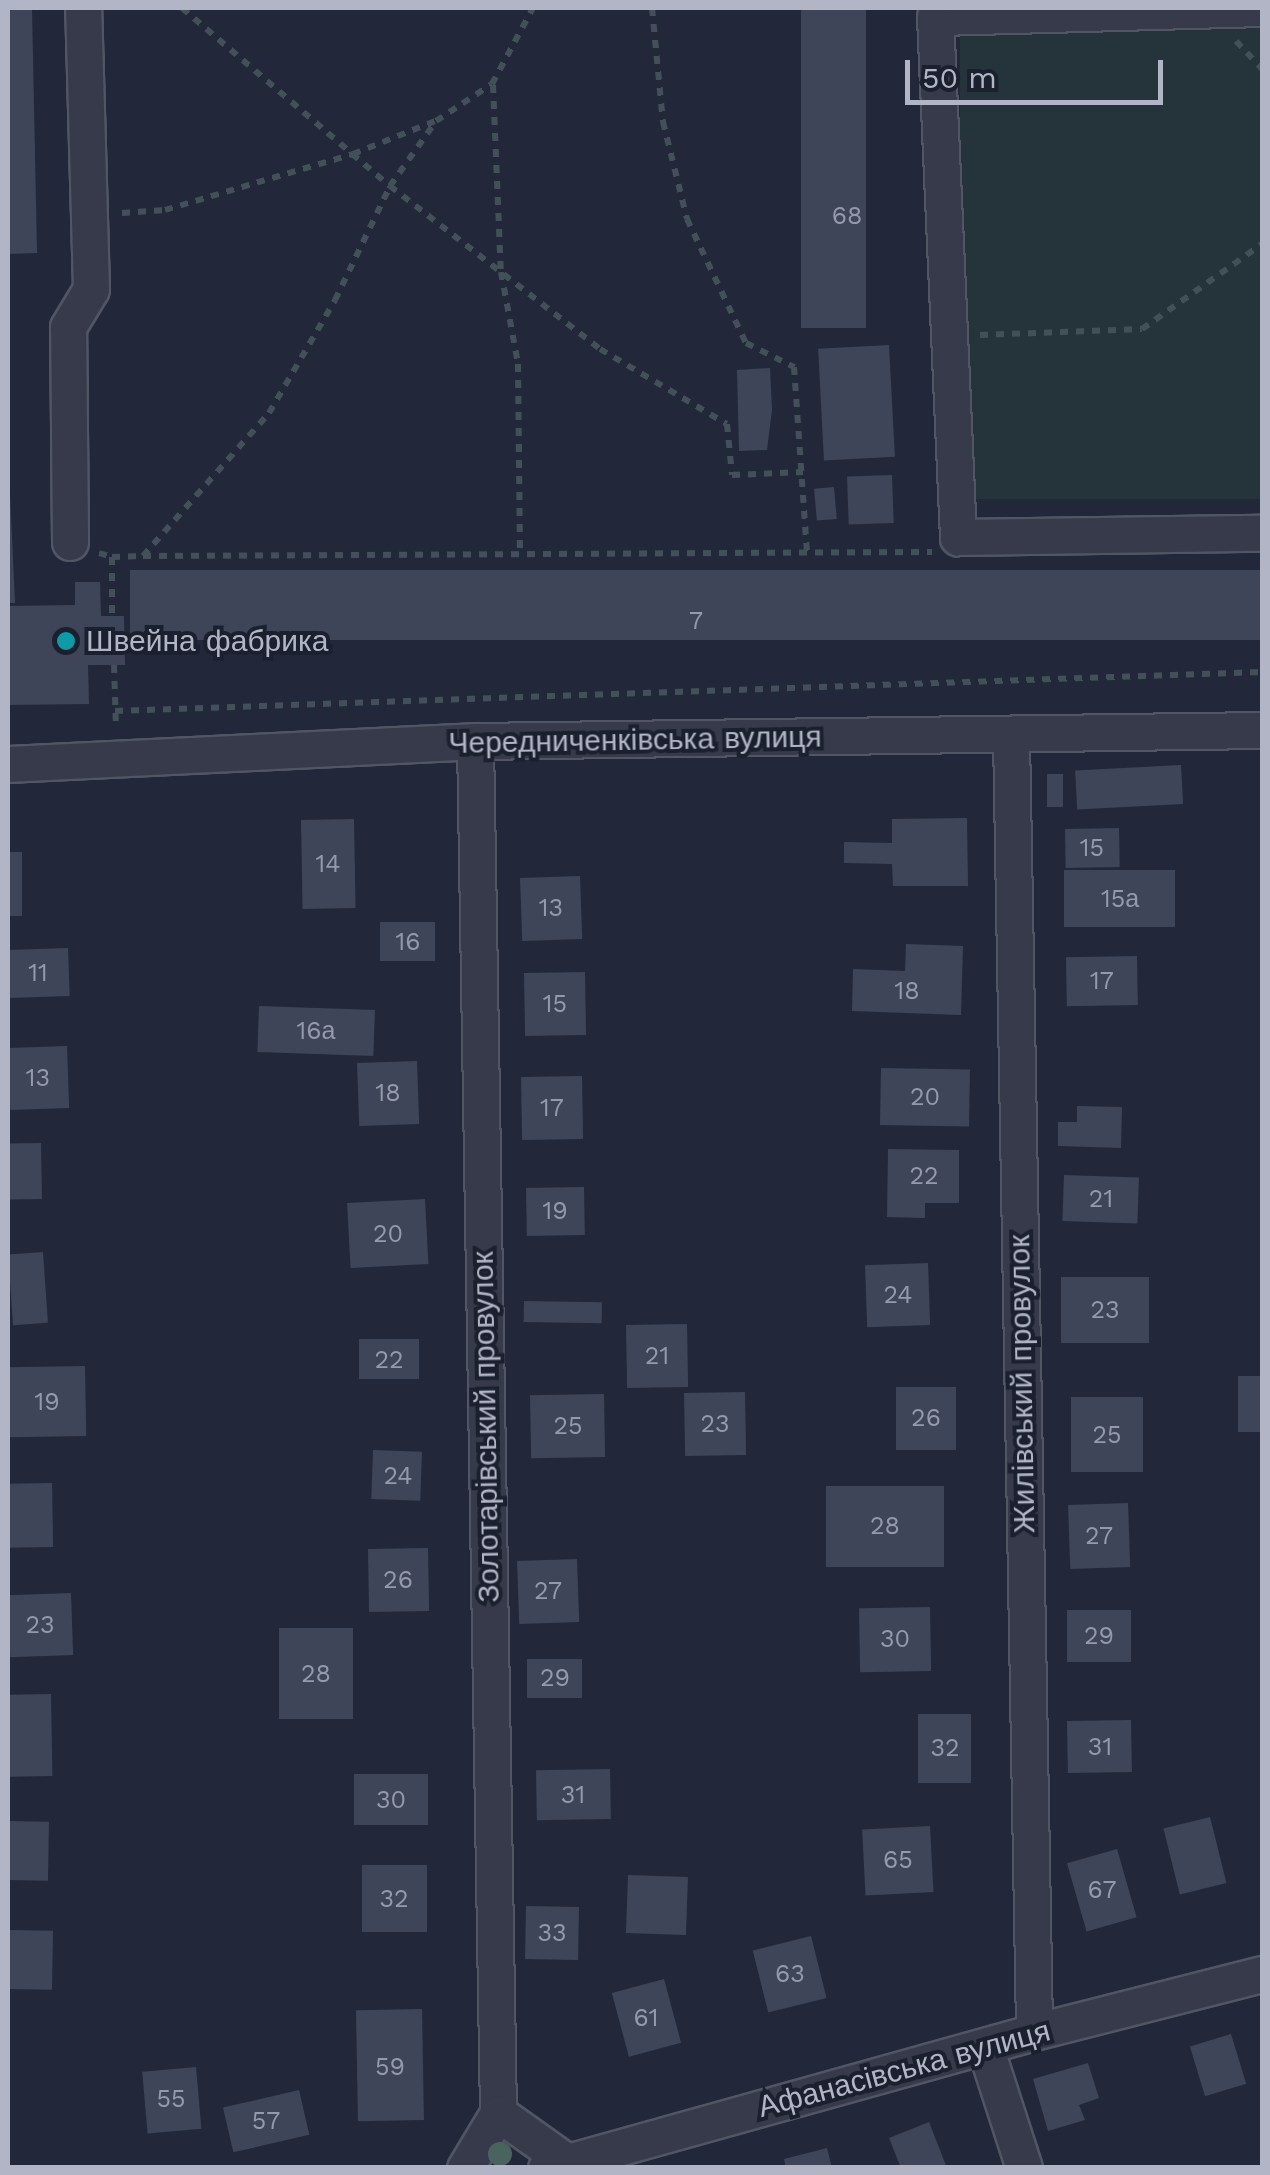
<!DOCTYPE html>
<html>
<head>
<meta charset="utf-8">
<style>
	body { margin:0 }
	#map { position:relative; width:1270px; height:2175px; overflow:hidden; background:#222839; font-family:"Work Sans",sans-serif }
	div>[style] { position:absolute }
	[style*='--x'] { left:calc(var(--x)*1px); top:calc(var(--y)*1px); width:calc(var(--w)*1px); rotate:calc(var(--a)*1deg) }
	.green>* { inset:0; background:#24343a; transform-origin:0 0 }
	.building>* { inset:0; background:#3e4559; transform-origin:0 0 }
	.path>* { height:6px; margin-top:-3px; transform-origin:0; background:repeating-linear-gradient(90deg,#425158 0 8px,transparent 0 16px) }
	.roads { filter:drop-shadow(2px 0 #515564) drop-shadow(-2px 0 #515564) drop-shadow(0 2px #515564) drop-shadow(0 -2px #515564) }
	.minor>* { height:35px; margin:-17.5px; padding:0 17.5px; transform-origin:17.5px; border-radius:17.5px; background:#363a4a }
	.trees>* { width:24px; height:24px; margin:-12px; border-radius:50%; background:#49645e }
	.dots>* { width:28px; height:28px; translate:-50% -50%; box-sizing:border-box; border:5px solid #1b202e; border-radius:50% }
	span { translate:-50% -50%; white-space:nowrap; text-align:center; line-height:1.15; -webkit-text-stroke:8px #1b202e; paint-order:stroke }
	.number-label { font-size:25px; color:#9499ab }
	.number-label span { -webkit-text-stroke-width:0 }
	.poi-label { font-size:30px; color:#b1b5c6 }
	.left { translate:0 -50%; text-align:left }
	.street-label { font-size:30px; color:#b1b5c6 }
	.frame { position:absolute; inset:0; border:10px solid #b1b5c6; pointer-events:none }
	.scale { position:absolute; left:905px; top:60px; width:258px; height:45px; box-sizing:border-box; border:5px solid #b1b5c6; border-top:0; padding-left:12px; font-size:30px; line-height:35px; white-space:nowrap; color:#b1b5c6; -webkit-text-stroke:8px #1b202e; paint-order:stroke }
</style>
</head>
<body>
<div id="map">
	<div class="green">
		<div style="left:1262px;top:25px;width:474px;height:302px;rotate:90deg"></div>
	</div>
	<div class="building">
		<div style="clip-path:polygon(8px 8px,32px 8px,37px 253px,8px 254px)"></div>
		<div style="left:801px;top:8px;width:65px;height:320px"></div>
		<div style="left:889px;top:345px;width:112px;height:71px;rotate:87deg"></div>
		<div style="clip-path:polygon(770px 368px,772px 410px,767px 450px,739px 451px,737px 370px)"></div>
		<div style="clip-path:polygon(8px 447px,15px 603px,8px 603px)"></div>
		<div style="left:892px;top:475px;width:48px;height:45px;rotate:88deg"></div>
		<div style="left:834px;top:487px;width:32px;height:20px;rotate:85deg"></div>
		<div style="left:1262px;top:570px;width:70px;height:1132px;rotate:90deg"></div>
		<div style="clip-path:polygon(75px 582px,100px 582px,101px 616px,124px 616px,125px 665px,88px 665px,89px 704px,8px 705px,8px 606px,75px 605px)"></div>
		<div style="left:1181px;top:765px;width:39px;height:106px;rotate:87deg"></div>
		<div style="left:1047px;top:774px;width:16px;height:33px"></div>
		<div style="clip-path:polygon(967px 818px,968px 886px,893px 886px,892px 864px,844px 863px,844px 842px,892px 843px,892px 819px)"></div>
		<div style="left:354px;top:819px;width:89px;height:53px;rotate:89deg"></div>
		<div style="left:1119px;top:828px;width:39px;height:54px;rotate:89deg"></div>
		<div style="left:8px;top:852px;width:14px;height:64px"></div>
		<div style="left:1175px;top:870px;width:57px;height:111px;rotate:90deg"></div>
		<div style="left:580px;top:876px;width:63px;height:60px;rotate:88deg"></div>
		<div style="left:435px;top:922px;width:39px;height:55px;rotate:90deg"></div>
		<div style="clip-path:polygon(906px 944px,963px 946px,961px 1015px,852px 1011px,853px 969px,905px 971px)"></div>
		<div style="left:68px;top:948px;width:48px;height:60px;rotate:88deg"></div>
		<div style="left:1137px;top:956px;width:49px;height:71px;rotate:89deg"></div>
		<div style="left:585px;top:972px;width:63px;height:61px;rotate:89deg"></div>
		<div style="left:259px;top:1006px;width:116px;height:46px;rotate:2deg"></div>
		<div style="left:67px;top:1046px;width:62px;height:59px;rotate:88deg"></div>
		<div style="left:417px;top:1061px;width:63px;height:60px;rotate:88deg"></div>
		<div style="left:881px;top:1068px;width:89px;height:57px;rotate:1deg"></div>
		<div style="left:582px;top:1076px;width:63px;height:61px;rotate:89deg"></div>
		<div style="clip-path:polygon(1077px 1106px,1122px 1107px,1121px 1148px,1058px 1146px,1058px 1122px,1077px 1122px)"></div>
		<div style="left:41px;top:1143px;width:56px;height:33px;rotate:89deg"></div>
		<div style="clip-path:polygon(888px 1149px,959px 1150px,959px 1203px,925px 1203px,925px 1218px,887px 1217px)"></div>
		<div style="left:1064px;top:1175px;width:75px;height:46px;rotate:2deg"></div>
		<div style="left:584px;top:1187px;width:48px;height:58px;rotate:89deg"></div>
		<div style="left:425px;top:1199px;width:65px;height:78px;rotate:87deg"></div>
		<div style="left:43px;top:1252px;width:71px;height:35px;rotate:86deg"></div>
		<div style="left:928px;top:1263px;width:62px;height:63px;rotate:88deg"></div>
		<div style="left:1061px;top:1277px;width:88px;height:66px"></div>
		<div style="left:524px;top:1301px;width:78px;height:21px;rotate:1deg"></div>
		<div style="left:687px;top:1324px;width:63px;height:61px;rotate:89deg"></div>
		<div style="left:419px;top:1339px;width:40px;height:60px;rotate:90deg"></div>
		<div style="left:85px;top:1366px;width:70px;height:77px;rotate:89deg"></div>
		<div style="left:1238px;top:1376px;width:24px;height:56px"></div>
		<div style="left:896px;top:1387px;width:60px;height:63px"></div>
		<div style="left:745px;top:1392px;width:63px;height:61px;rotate:89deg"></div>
		<div style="left:604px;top:1394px;width:63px;height:74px;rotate:89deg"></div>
		<div style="left:1143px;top:1397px;width:75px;height:72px;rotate:90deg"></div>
		<div style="left:373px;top:1450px;width:49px;height:49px;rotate:2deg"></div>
		<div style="left:52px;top:1483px;width:64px;height:44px;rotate:89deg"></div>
		<div style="left:826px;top:1486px;width:118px;height:81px"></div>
		<div style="left:1128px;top:1503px;width:64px;height:60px;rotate:88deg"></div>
		<div style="left:428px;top:1548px;width:63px;height:60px;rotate:89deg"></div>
		<div style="left:577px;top:1559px;width:63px;height:60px;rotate:88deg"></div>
		<div style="left:71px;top:1593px;width:62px;height:63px;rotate:88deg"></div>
		<div style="left:930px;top:1607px;width:64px;height:71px;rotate:89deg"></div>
		<div style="left:1067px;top:1610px;width:64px;height:52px"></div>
		<div style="left:353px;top:1628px;width:91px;height:74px;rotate:90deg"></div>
		<div style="left:527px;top:1659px;width:55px;height:39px"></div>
		<div style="left:51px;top:1694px;width:82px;height:43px;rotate:89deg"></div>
		<div style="left:918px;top:1714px;width:53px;height:69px"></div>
		<div style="left:1131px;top:1720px;width:52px;height:64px;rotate:89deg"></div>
		<div style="left:610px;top:1769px;width:50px;height:74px;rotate:89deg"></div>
		<div style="left:428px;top:1774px;width:51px;height:74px;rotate:90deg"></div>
		<div style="left:1210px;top:1817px;width:68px;height:48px;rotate:76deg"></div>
		<div style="left:8px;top:1821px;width:41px;height:59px;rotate:1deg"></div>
		<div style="left:930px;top:1826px;width:66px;height:68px;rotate:87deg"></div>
		<div style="left:1117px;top:1849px;width:71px;height:52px;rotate:74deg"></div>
		<div style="left:362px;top:1865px;width:65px;height:67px"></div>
		<div style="left:628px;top:1875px;width:60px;height:58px;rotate:2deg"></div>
		<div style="left:526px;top:1906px;width:53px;height:53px;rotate:1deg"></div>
		<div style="left:8px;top:1930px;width:45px;height:59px;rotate:1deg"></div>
		<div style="left:811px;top:1936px;width:64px;height:60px;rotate:76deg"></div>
		<div style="left:664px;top:1979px;width:66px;height:54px;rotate:75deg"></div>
		<div style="left:422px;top:2009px;width:111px;height:66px;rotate:89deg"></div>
		<div style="left:1231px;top:2034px;width:52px;height:43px;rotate:73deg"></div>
		<div style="clip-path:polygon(1088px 2063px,1099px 2098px,1079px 2105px,1085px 2120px,1048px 2131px,1033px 2079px)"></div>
		<div style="left:196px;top:2067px;width:62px;height:54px;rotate:85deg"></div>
		<div style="left:299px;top:2090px;width:46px;height:78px;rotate:77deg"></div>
		<div style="clip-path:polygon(929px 2122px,947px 2168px,901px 2168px,889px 2138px)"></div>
		<div style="clip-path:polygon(827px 2148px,832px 2168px,786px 2168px,784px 2159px)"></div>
	</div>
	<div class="path">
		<div style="--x:182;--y:8;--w:274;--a:40.6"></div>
		<div style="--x:390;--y:186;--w:266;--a:37.8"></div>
		<div style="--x:600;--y:349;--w:147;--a:30.6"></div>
		<div style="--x:727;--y:424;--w:51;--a:84.4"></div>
		<div style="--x:732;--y:475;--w:71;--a:-2.4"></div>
		<div style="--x:652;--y:8;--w:115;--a:84.5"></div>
		<div style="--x:663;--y:122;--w:100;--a:76.1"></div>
		<div style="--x:687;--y:219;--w:137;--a:64.6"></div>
		<div style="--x:746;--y:343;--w:54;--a:26.6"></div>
		<div style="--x:794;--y:367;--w:187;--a:86"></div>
		<div style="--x:1236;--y:41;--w:38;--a:47"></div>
		<div style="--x:493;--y:85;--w:187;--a:87.6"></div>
		<div style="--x:501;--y:272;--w:94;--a:79.5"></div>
		<div style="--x:518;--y:364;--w:191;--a:89.4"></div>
		<div style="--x:122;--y:213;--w:43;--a:-4"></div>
		<div style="--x:165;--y:210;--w:196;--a:-16.6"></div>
		<div style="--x:353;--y:154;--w:88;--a:-21.9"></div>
		<div style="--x:980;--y:335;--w:162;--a:-2.1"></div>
		<div style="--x:1142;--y:329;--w:147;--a:-35.3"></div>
		<div style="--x:99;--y:553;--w:14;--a:17"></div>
		<div style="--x:112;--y:557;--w:59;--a:90"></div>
		<div style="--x:143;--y:556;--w:789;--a:-0.29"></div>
		<div style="--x:112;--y:557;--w:31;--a:-2"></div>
		<div style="--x:143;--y:556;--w:191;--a:-48.6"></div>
		<div style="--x:269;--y:413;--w:131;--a:-59.7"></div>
		<div style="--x:335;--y:300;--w:127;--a:-64.2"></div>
		<div style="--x:390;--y:186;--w:80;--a:-54.7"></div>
		<div style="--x:436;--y:121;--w:67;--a:-33.5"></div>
		<div style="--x:492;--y:84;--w:86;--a:-61.7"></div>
		<div style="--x:114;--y:665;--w:64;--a:88.2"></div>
		<div style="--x:115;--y:711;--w:1148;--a:-1.95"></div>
	</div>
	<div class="roads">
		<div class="minor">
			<div style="--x:1262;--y:8;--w:327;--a:178.4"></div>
			<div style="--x:935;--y:17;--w:521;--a:87.47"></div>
			<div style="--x:958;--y:537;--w:304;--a:-0.8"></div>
			<div style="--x:70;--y:542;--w:215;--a:-90.5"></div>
			<div style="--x:68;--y:327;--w:44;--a:-58.8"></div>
			<div style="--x:91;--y:289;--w:281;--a:-91.6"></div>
			<div style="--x:1011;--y:736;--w:1296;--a:88.98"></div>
			<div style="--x:475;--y:741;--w:1372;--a:89.04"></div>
			<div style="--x:498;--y:2113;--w:85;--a:35.4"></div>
			<div style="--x:8;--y:764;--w:468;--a:-2.8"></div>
			<div style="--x:475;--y:741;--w:787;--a:-0.8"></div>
			<div style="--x:985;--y:2047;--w:127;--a:72.1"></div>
			<div style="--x:465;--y:2168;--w:64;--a:-59"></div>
			<div style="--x:546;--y:2168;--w:507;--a:-15.57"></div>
			<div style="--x:1034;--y:2032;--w:235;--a:-14.3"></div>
		</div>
	</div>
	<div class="trees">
		<div style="left:500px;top:2154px"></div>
	</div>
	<div class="dots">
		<div style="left:66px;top:641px;background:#0f9aa8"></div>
	</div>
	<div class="number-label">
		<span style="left:847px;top:216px">68</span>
		<span style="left:696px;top:621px">7</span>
		<span style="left:1092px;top:848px">15</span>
		<span style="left:328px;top:864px">14</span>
		<span style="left:1120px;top:899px">15а</span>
		<span style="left:551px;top:908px">13</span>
		<span style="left:408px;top:942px">16</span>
		<span style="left:38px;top:973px">11</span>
		<span style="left:1102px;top:981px">17</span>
		<span style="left:907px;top:991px">18</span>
		<span style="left:555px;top:1004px">15</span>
		<span style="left:316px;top:1031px">16а</span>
		<span style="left:38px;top:1078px">13</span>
		<span style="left:388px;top:1093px">18</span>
		<span style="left:925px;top:1097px">20</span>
		<span style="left:552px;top:1108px">17</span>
		<span style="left:924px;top:1176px">22</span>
		<span style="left:1101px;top:1199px">21</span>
		<span style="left:555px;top:1211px">19</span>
		<span style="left:388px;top:1234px">20</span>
		<span style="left:898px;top:1295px">24</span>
		<span style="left:1105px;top:1310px">23</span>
		<span style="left:657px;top:1356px">21</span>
		<span style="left:389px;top:1360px">22</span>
		<span style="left:47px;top:1402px">19</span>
		<span style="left:926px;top:1418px">26</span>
		<span style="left:715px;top:1424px">23</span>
		<span style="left:568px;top:1426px">25</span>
		<span style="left:1107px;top:1435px">25</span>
		<span style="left:398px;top:1476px">24</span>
		<span style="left:885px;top:1526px">28</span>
		<span style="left:1099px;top:1536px">27</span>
		<span style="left:398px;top:1580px">26</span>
		<span style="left:548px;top:1591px">27</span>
		<span style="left:40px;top:1625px">23</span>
		<span style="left:1099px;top:1636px">29</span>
		<span style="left:895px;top:1639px">30</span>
		<span style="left:316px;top:1674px">28</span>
		<span style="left:555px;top:1678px">29</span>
		<span style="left:1100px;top:1747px">31</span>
		<span style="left:945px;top:1748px">32</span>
		<span style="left:573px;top:1795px">31</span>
		<span style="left:391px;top:1800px">30</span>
		<span style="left:898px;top:1860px">65</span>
		<span style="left:1102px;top:1890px">67</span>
		<span style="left:394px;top:1899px">32</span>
		<span style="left:552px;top:1933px">33</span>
		<span style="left:790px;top:1974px">63</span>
		<span style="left:646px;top:2018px">61</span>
		<span style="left:390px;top:2067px">59</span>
		<span style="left:171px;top:2099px">55</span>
		<span style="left:266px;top:2121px">57</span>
	</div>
	<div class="poi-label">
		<span class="left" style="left:86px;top:641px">Швейна фабрика</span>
	</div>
	<div class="street-label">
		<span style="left:635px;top:740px;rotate:-1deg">Чередниченківська вулиця</span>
		<span style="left:1022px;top:1384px;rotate:-91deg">Жилівський провулок</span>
		<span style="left:486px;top:1427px;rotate:-91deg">Золотарівський провулок</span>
		<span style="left:904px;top:2069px;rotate:-15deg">Афанасівська вулиця</span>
	</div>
	<div class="frame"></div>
	<div class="scale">50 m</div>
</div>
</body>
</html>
